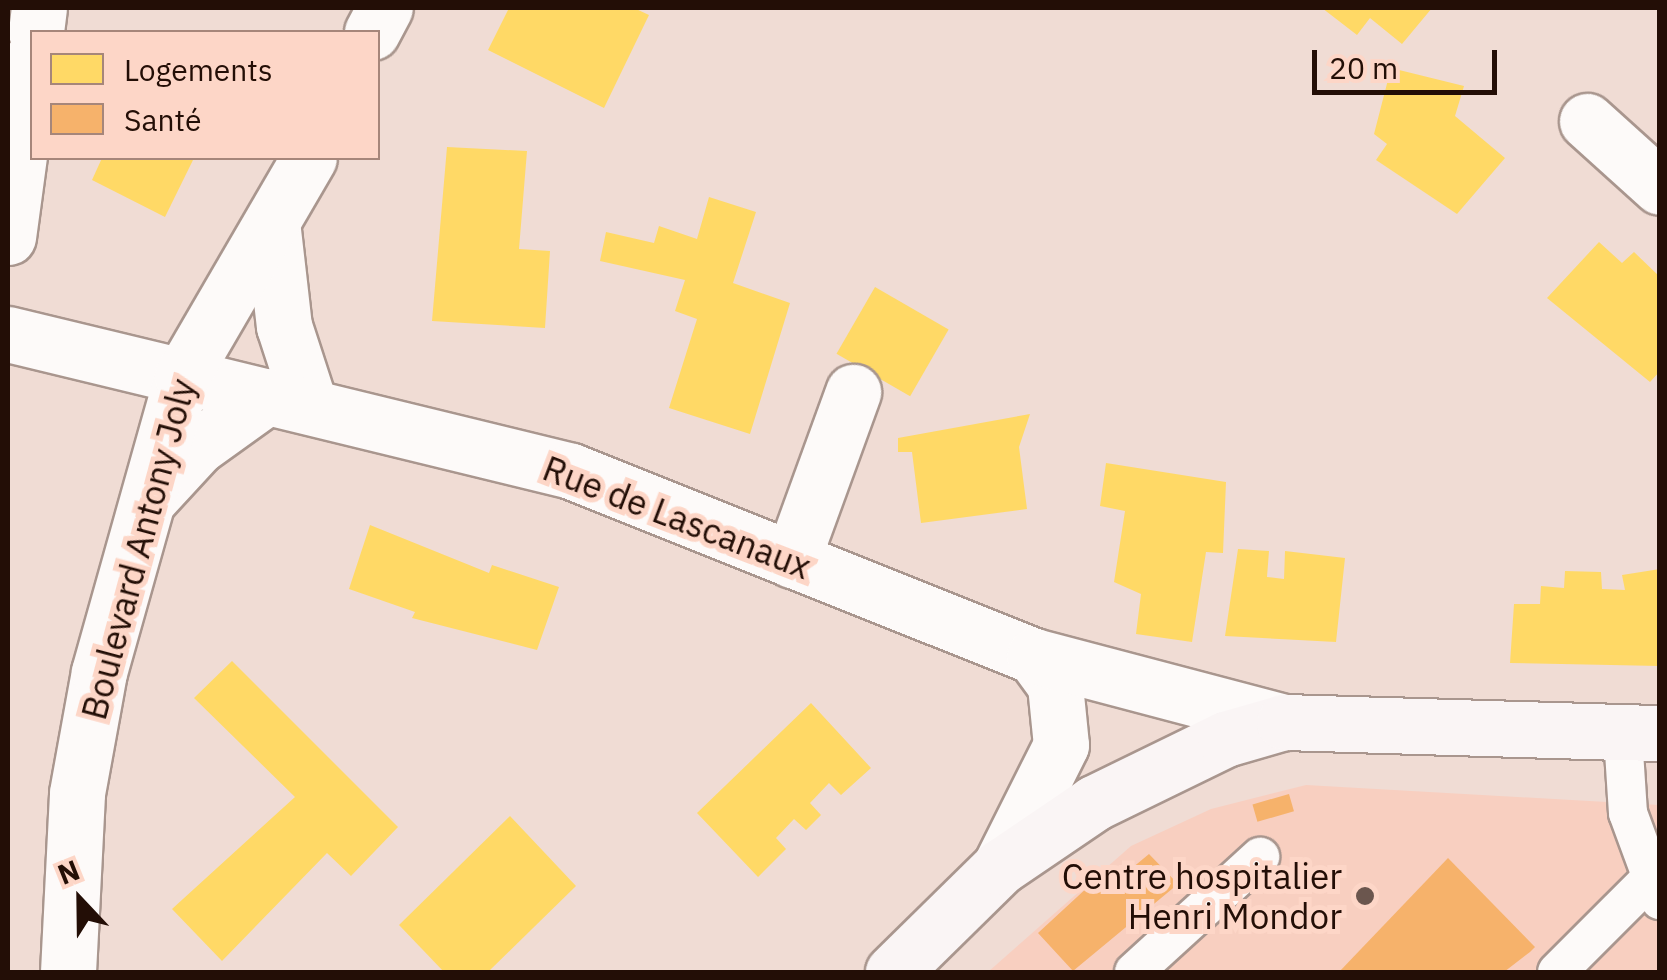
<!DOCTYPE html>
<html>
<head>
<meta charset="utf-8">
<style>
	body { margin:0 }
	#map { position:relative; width:1667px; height:980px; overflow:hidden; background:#f0dcd4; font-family:"IBM Plex Sans",sans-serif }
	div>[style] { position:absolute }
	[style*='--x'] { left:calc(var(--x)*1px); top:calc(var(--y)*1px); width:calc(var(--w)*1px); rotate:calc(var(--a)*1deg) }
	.built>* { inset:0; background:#f8cfc0 }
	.homes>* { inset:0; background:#ffd966; transform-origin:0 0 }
	.health>* { inset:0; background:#f6b26b; transform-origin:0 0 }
	.roads { filter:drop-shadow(2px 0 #a9968e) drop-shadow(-2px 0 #a9968e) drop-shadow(0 2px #a9968e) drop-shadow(0 -2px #a9968e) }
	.service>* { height:38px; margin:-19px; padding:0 19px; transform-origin:19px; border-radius:19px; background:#fdfaf9 }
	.minor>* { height:55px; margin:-27.5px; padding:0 27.5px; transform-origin:27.5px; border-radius:27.5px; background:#fdfaf9 }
	.tertiary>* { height:55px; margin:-27.5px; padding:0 27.5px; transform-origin:27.5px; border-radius:27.5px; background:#fdfaf9 }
	.secondary>* { height:55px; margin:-27.5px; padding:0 27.5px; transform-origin:27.5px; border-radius:27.5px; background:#faf5f5 }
	.dots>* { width:28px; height:28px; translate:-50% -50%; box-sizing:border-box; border:5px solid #fdd6c7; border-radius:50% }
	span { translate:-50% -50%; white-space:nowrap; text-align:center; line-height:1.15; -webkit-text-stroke:10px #fdd6c7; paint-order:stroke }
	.street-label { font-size:35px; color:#230e06 }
	.poi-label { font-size:35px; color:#230e06 }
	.right { translate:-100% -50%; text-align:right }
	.frame { position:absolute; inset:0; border:10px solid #230e06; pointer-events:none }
	.legend { position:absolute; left:30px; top:30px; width:350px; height:130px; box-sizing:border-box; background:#fdd6c7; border:2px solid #a6867a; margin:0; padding:12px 18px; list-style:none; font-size:30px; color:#230e06 }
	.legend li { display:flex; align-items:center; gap:20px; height:50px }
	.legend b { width:50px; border:2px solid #a6867a }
	.north { position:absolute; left:30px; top:850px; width:100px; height:100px; -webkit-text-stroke:8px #fdd6c7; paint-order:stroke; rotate:338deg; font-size:28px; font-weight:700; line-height:40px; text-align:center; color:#230e06 }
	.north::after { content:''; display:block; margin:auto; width:35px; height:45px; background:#230e06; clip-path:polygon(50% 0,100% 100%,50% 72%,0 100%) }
	.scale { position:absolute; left:1312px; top:50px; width:185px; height:45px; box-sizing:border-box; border:5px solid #230e06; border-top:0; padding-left:12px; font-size:30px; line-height:35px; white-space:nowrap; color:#230e06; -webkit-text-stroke:8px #fdd6c7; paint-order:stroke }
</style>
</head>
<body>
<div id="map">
	<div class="built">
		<div style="clip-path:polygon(1306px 785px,1659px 805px,1659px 972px,988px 972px,1131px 846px,1211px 809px)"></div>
	</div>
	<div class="homes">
		<div style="clip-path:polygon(509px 8px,634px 8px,649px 15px,604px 108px,488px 50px)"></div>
		<div style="clip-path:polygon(1322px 8px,1432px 8px,1402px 44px,1370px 18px,1357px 35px)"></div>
		<div style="clip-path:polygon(1391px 68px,1464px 86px,1455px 116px,1505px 158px,1457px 214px,1376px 160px,1387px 144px,1374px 134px)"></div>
		<div style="clip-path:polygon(447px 147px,527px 151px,519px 249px,550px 251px,545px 328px,432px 321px)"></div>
		<div style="clip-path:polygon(102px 158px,194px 158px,165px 217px,92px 180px)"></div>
		<div style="clip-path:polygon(709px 197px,756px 212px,733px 283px,790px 303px,750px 434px,669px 408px,697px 319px,675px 311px,685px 280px,600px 261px,606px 232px,654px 243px,659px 226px,697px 239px)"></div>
		<div style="clip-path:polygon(1599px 242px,1622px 263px,1634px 252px,1660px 277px,1660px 371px,1650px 382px,1547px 298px)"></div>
		<div style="left:875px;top:287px;width:85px;height:77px;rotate:30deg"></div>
		<div style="clip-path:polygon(1030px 414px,1019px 447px,1027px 509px,921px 523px,912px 452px,898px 452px,898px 438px)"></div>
		<div style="clip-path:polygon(1106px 463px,1226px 482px,1223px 553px,1206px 552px,1192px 642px,1136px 634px,1141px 594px,1114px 582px,1125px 511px,1100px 506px)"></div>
		<div style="clip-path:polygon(370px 525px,489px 573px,492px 565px,559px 587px,537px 650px,412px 618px,415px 612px,349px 589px)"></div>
		<div style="clip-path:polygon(1238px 549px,1269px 551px,1267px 577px,1284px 579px,1285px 551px,1345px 558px,1336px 642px,1225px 636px)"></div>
		<div style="clip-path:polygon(1660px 569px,1660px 666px,1510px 663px,1514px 604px,1540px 604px,1541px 586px,1564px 588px,1565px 571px,1601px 572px,1602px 589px,1625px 590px,1622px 575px)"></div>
		<div style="clip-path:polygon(232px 661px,398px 827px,351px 876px,327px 853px,222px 961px,172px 909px,295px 797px,194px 698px)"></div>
		<div style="clip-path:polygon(811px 703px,871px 768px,841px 795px,829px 783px,810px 803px,821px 815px,806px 830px,794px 819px,776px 838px,786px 849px,758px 877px,697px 813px)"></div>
		<div style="clip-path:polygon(510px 816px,576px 886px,488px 972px,444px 972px,399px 925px)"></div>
	</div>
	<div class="health">
		<div style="left:1289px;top:794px;width:18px;height:38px;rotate:74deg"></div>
		<div style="clip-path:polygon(1149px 854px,1178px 884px,1073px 971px,1038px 933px,1103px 873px,1114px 883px)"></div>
		<div style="clip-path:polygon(1448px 858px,1535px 947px,1530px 952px,1504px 972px,1339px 972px)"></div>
	</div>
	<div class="roads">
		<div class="service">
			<div style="--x:1623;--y:736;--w:77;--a:86.3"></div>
			<div style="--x:1628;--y:813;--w:93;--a:69.8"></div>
			<div style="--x:1134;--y:972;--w:171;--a:-42.4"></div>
			<div style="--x:1557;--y:972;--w:133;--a:-45"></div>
		</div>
		<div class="minor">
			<div style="--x:36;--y:32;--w:24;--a:-83"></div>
			<div style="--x:1587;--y:121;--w:98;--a:42.1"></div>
			<div style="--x:8;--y:237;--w:180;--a:-82.3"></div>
			<div style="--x:8;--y:334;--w:179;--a:13.6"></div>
			<div style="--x:792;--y:560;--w:179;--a:-70"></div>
		</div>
		<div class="tertiary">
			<div style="--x:372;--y:32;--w:27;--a:-62"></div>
			<div style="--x:273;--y:230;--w:97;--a:83.5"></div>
			<div style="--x:284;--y:326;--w:84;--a:72"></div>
			<div style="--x:182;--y:376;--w:400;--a:13.7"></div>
			<div style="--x:571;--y:471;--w:499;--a:21.8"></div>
			<div style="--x:1034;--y:656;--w:36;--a:54"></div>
			<div style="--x:1055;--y:685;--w:60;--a:84.3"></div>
			<div style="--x:1061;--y:745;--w:136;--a:116.6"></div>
			<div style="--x:150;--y:498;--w:69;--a:-47.3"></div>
			<div style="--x:197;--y:447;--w:87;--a:-35.7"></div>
			<div style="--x:1034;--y:656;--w:259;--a:14.8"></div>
			<div style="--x:68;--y:972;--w:179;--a:-87.1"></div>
			<div style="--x:77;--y:793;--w:123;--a:-79.7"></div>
			<div style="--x:99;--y:672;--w:307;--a:-74.3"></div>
			<div style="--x:182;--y:376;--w:252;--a:-59.8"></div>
		</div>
		<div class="secondary">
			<div style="--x:893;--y:972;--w:150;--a:-44.5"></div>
			<div style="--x:1000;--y:867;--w:114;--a:-34.2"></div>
			<div style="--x:1094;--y:803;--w:146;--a:-26"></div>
			<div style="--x:1225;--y:739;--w:61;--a:-16.1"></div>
			<div style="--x:1284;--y:722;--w:376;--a:1.7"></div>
		</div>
	</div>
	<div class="dots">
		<div style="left:1365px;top:896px;background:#6b564e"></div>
	</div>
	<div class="street-label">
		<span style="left:677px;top:517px;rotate:21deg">Rue de Lascanaux</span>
		<span style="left:138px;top:549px;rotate:-75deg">Boulevard Antony Joly</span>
	</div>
	<div class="poi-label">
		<span class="right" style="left:1342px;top:896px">Centre hospitalier<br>Henri Mondor</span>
	</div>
	<div class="frame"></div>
	<ul class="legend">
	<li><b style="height:28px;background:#ffd966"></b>Logements</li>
	<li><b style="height:28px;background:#f6b26b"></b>Santé</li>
	</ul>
	<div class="north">N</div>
	<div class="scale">20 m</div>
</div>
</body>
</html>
